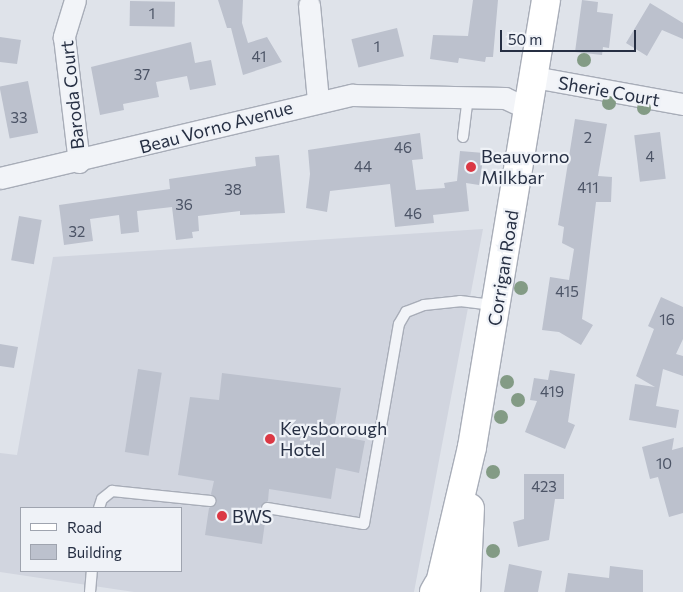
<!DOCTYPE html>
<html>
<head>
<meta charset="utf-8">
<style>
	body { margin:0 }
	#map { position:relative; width:683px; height:592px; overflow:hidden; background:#dfe3ea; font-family:Commissioner,sans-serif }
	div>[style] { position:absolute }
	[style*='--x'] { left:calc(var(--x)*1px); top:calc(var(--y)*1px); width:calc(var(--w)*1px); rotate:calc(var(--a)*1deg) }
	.built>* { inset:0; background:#d1d5df }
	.building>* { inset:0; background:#bcc1cd; transform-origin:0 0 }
	.roads { filter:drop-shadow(1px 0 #a8adb8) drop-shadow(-1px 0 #a8adb8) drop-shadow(0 1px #a8adb8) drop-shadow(0 -1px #a8adb8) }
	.service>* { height:10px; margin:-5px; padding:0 5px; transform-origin:5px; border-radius:5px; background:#f2f4f8 }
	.minor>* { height:21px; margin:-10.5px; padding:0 10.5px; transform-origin:10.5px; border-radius:10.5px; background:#f2f4f8 }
	.secondary>* { height:28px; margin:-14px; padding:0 14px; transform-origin:14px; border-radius:14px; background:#fff }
	.primary>* { height:28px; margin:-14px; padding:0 14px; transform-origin:14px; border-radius:14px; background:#fff }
	.trees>* { width:14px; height:14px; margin:-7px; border-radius:50%; background:#839b85 }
	.dots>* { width:14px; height:14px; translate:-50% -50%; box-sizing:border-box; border:2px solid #eff2f7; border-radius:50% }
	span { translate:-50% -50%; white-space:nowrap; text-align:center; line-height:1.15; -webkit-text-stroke:4.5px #eff2f7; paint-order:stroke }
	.number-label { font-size:15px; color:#4c5466 }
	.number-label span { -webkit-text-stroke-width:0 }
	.street-label { font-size:18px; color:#262f43 }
	.poi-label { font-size:18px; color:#262f43 }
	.left { translate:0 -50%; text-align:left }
	.legend { position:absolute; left:20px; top:507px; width:162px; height:65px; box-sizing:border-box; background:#eff2f7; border:1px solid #9fa4af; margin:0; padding:6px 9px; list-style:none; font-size:15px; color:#262f43 }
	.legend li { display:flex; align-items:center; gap:10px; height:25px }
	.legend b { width:25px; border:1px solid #9fa4af }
	.scale { position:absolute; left:500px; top:30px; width:136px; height:22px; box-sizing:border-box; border:2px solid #262f43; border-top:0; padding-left:6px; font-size:15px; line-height:18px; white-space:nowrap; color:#262f43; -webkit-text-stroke:4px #eff2f7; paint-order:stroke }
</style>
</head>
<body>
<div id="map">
	<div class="built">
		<div style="clip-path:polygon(evenodd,483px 229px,414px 592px,134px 592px,0 572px,0 453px,17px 455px,53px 257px,483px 229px,21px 508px,181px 508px,181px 571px,21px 571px,21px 508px)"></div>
	</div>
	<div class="building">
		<div style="clip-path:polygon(218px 0,243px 0,242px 23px,248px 43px,267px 37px,282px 62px,243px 75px,231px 28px,227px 28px)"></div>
		<div style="clip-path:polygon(473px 0,498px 0,493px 57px,486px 57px,485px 62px,459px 58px,458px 63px,430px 59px,433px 35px,468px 36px)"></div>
		<div style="clip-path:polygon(582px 0,598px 2px,597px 12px,613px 14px,609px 48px,603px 47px,602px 55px,575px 52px)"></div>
		<div style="left:130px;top:1px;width:45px;height:25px;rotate:1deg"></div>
		<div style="clip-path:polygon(650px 3px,683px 23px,683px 39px,662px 30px,647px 56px,626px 43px)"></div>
		<div style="left:397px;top:28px;width:29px;height:47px;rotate:76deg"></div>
		<div style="clip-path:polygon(0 37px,21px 40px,17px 64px,0 62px)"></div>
		<div style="clip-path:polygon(191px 42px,195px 63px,211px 60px,216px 85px,190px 90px,187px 76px,156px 82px,159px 97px,123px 104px,124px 110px,100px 115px,91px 67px)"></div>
		<div style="left:28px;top:81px;width:53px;height:29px;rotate:79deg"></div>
		<div style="clip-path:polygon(575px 119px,607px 124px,598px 176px,612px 177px,611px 202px,596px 202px,582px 319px,593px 325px,581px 345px,559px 332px,542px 330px,550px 277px,569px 280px,574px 249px,562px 243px,564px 227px,558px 225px)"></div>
		<div style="left:660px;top:132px;width:47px;height:26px;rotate:83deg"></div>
		<div style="clip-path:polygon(420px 133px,423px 159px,412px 160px,416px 190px,445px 188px,444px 183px,457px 181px,460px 151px,484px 153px,479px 185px,466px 183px,469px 211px,433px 215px,434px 223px,395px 227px,390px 184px,330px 191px,327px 212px,306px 208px,310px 174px,308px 150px)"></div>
		<div style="clip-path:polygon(279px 155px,285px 213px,240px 215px,240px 211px,198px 216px,199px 231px,192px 232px,193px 238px,176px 240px,172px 207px,137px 211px,139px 232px,121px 234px,119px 215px,90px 219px,93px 241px,64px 245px,59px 205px,170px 189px,169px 179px,256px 166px,255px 157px)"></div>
		<div style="left:19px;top:216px;width:23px;height:45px;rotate:10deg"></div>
		<div style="clip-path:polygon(661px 297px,683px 307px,683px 339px,676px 354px,683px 356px,683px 376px,663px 369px,656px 406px,679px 410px,676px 428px,629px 420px,635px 384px,655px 387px,636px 376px,654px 329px,648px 326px)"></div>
		<div style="clip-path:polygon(0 344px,18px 347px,14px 368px,0 366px)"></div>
		<div style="left:138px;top:369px;width:24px;height:84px;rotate:9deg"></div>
		<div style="clip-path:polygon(550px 370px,575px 374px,568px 422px,575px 425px,565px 449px,525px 432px,537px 401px,530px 400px,534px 378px,548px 380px)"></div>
		<div style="clip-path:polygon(222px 373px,341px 388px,333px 435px,365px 441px,359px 473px,336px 468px,331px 499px,269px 489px,268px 501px,260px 507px,266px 515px,262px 544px,205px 535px,209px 508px,217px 502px,211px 494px,214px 481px,178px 475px,190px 397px,219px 400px)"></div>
		<div style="clip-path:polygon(674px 438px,672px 450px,683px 447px,683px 513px,669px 517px,658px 477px,650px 479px,642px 447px)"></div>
		<div style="clip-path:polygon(524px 474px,564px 474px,564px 499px,555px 499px,549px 540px,518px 547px,513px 522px,524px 519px)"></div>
		<div style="clip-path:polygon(509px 564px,542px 571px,538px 592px,504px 592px)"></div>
		<div style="clip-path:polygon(610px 566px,643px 570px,643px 592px,565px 592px,568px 573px,609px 578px)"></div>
	</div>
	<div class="roads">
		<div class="service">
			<div style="--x:463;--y:137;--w:41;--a:-83"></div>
			<div style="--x:99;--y:508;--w:9;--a:-72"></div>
			<div style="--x:102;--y:499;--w:13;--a:-39"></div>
			<div style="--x:112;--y:491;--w:99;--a:5.8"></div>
			<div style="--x:267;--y:508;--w:98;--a:9.4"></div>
			<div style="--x:364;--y:524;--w:203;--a:-80.1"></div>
			<div style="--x:399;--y:324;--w:14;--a:-60"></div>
			<div style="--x:406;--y:312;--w:19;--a:-21"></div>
			<div style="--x:424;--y:305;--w:36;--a:-6"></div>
			<div style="--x:460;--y:301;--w:33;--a:7"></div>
			<div style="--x:90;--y:592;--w:21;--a:-85"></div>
		</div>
		<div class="minor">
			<div style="--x:75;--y:0;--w:39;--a:107"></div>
			<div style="--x:64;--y:37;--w:126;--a:83.2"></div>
			<div style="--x:309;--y:5;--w:95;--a:84.6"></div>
			<div style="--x:534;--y:77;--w:151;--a:10.3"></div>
			<div style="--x:0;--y:178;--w:362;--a:-13.3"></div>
			<div style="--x:352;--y:95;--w:153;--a:1.1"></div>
			<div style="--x:505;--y:98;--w:26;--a:25"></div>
		</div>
		<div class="secondary">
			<div style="--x:438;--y:592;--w:149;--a:-76.8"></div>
			<div style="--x:472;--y:447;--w:453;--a:-80.6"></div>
			<div style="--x:466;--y:592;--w:84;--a:-87.3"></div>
		</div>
		<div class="primary">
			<div style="--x:434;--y:592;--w:8;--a:-60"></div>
		</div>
	</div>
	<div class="trees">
		<div style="left:584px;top:60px"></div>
		<div style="left:609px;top:103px"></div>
		<div style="left:644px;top:108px"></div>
		<div style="left:521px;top:288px"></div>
		<div style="left:507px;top:382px"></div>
		<div style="left:518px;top:400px"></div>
		<div style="left:501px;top:417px"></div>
		<div style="left:493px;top:472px"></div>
		<div style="left:493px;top:551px"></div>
	</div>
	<div class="dots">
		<div style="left:471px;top:167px;background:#db3844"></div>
		<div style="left:270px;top:439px;background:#db3844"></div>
		<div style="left:222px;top:516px;background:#db3844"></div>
	</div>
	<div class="number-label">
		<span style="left:152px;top:14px">1</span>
		<span style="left:377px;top:47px">1</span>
		<span style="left:259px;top:57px">41</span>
		<span style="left:142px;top:75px">37</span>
		<span style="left:19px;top:118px">33</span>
		<span style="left:588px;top:138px">2</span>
		<span style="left:403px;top:148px">46</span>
		<span style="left:650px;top:157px">4</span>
		<span style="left:363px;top:167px">44</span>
		<span style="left:588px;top:188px">411</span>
		<span style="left:233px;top:190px">38</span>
		<span style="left:184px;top:205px">36</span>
		<span style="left:413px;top:214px">46</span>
		<span style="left:77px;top:232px">32</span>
		<span style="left:567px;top:292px">415</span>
		<span style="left:667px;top:320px">16</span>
		<span style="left:552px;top:392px">419</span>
		<span style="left:664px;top:464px">10</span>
		<span style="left:544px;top:487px">423</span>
	</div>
	<div class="street-label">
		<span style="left:609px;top:91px;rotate:10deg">Sherie Court</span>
		<span style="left:72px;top:95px;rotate:-96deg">Baroda Court</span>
		<span style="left:216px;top:127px;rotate:-15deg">Beau Vorno Avenue</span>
		<span style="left:503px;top:268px;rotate:-81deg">Corrigan Road</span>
	</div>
	<div class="poi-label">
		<span class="left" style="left:481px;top:167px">Beauvorno<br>Milkbar</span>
		<span class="left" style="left:280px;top:439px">Keysborough<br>Hotel</span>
		<span class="left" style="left:232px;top:516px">BWS</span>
	</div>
	<ul class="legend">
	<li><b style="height:6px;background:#fff"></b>Road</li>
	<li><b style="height:14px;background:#bcc1cd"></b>Building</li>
	</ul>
	<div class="scale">50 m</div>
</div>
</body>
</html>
